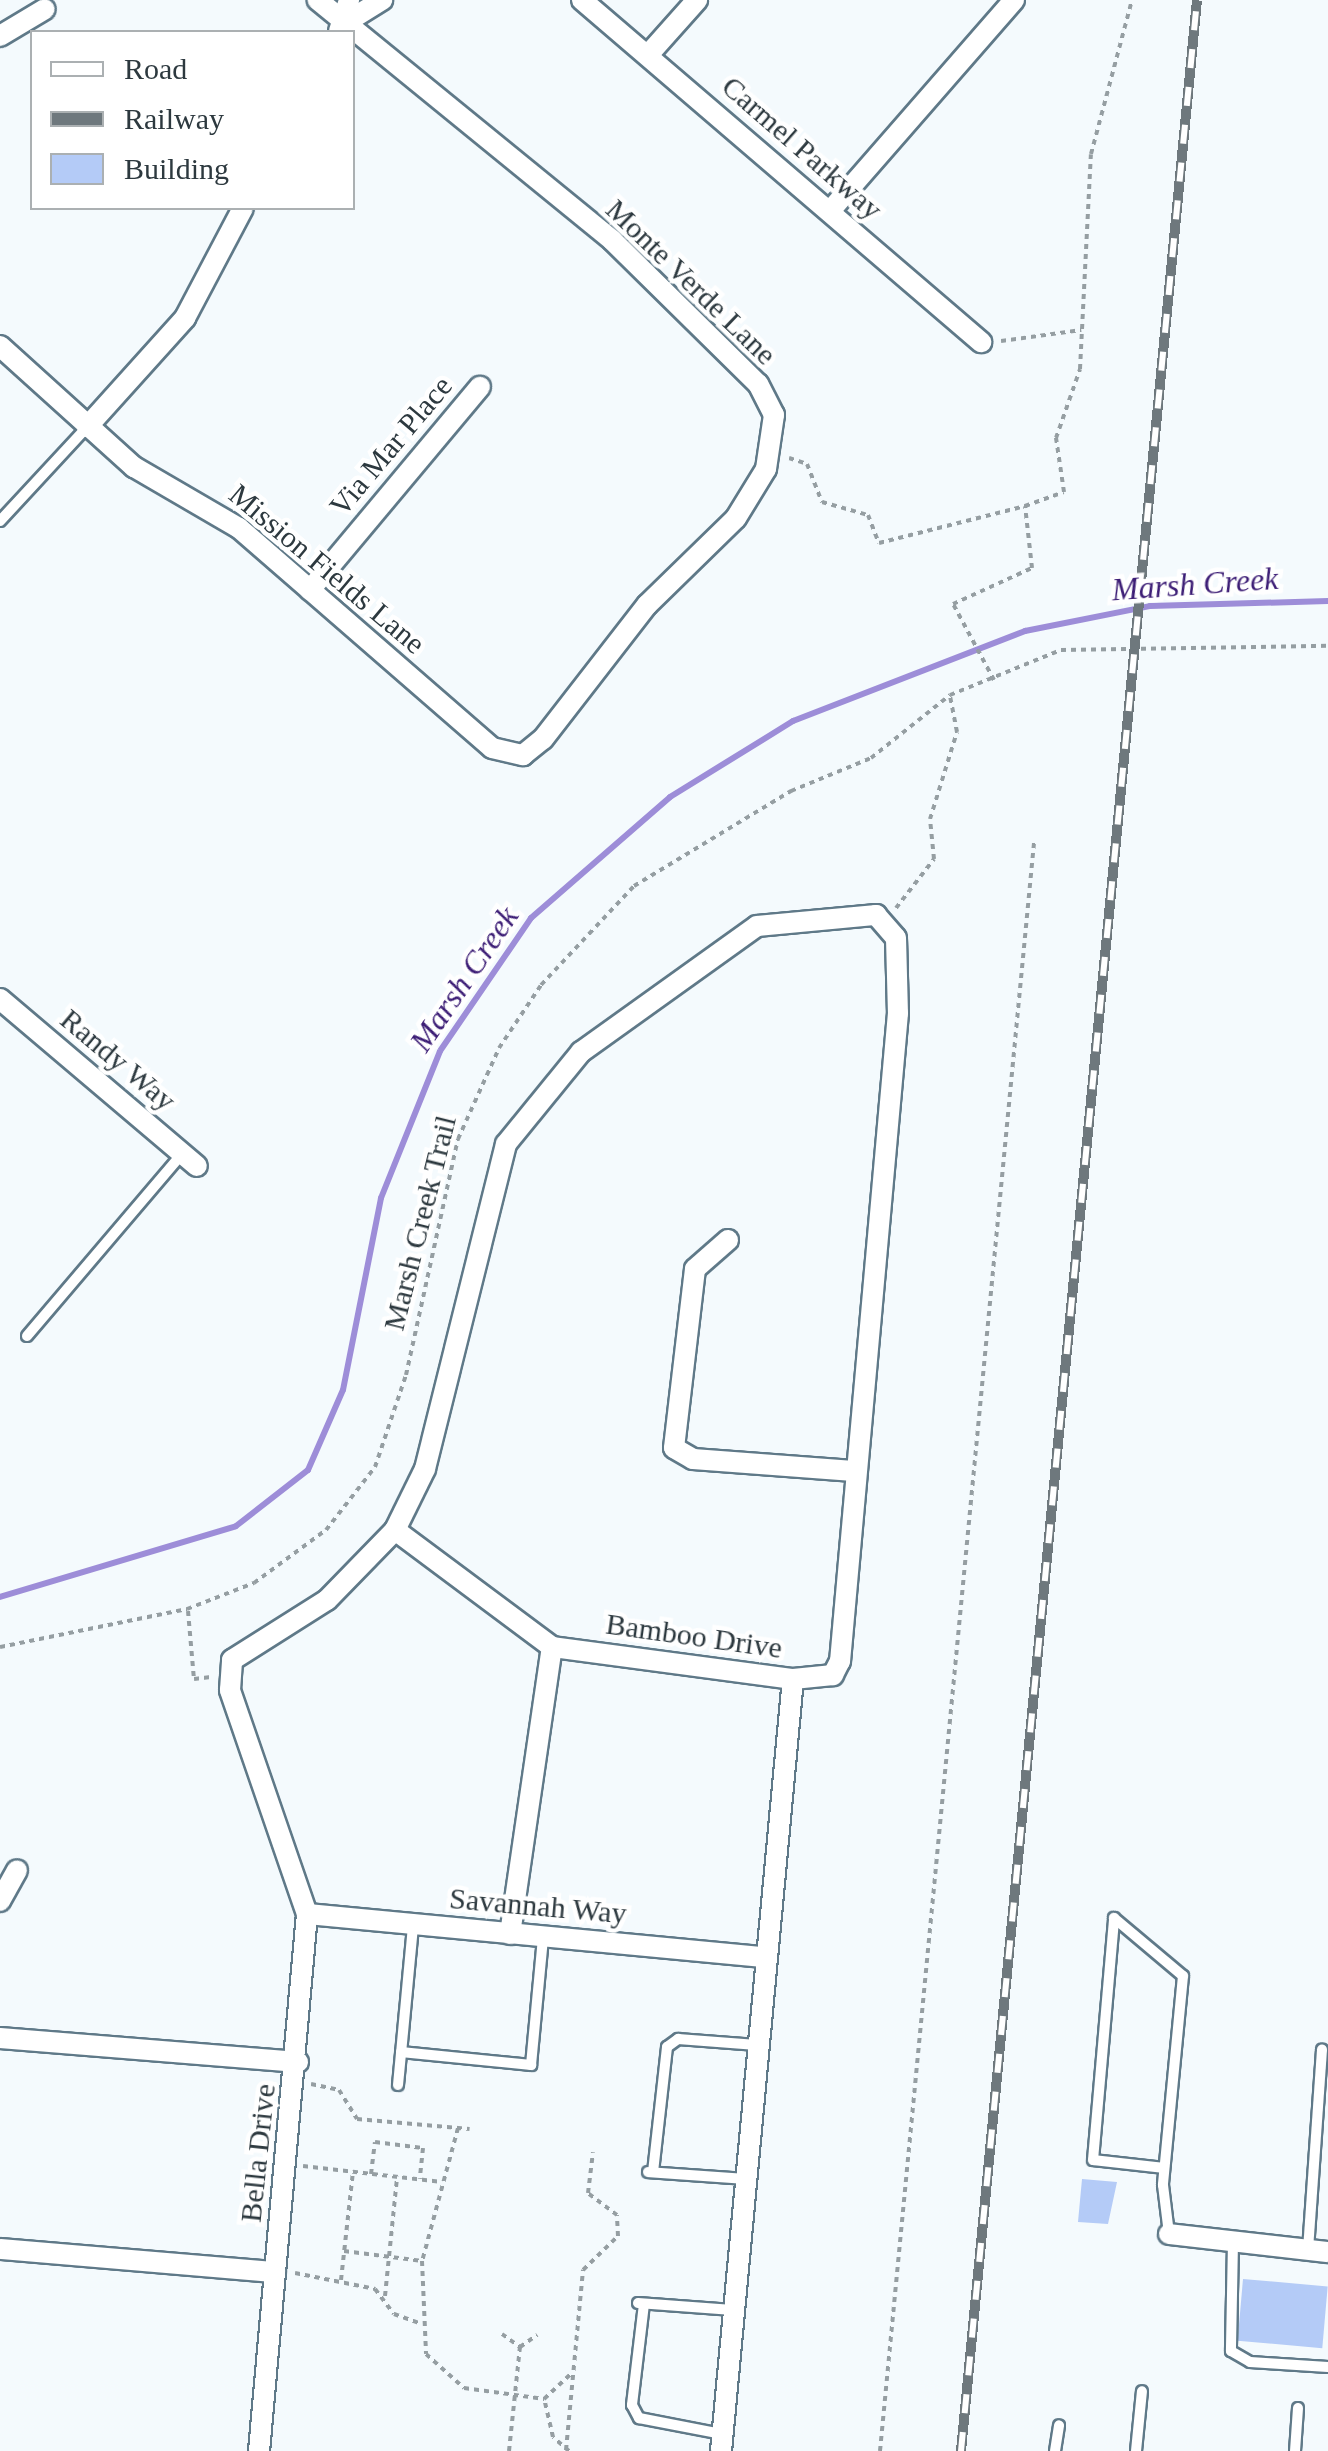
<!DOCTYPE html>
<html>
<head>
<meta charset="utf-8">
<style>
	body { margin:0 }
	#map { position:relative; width:1328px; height:2451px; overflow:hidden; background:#f4fafd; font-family:Georgia,serif }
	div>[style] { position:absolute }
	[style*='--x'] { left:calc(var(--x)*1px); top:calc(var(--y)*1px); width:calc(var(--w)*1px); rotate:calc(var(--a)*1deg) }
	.stream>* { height:6px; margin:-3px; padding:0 3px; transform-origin:3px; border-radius:3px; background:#9d8dd8 }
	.building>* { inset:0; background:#b4cbf7; transform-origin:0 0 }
	.path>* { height:4px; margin-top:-2px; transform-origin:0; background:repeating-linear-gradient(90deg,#959ea2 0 5px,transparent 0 10px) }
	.roads { filter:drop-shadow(2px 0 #5f7988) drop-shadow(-2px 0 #5f7988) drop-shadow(0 2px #5f7988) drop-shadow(0 -2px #5f7988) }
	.lane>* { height:10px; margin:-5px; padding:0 5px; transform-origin:5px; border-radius:5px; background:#fff }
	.street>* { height:20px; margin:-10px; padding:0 10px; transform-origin:10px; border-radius:10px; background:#fff }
	.rail>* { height:10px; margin-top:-5px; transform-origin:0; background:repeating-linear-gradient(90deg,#fff 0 19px,#6e787d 0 38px); box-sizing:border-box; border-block:2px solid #6e787d }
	span { translate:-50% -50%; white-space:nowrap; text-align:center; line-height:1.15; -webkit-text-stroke:9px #fff; paint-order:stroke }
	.street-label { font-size:30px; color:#2d393f }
	.water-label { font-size:32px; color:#3d1e76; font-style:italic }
	.legend { position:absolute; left:30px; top:30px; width:325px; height:180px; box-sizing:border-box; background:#fff; border:2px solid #abb0b2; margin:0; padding:12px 18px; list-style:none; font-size:30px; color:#2d393f }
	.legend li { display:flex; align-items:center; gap:20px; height:50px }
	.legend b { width:50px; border:2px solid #abb0b2 }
</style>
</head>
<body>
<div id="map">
	<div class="stream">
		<div style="--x:0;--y:1597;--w:246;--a:-16.7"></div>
		<div style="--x:236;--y:1526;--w:91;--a:-37.9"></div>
		<div style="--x:308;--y:1470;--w:87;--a:-66.4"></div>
		<div style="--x:343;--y:1390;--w:196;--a:-78.8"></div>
		<div style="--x:381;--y:1198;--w:158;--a:-68.1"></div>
		<div style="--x:440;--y:1051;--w:161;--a:-55.6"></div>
		<div style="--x:531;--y:918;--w:184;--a:-41"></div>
		<div style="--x:670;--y:797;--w:145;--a:-31.7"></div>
		<div style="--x:793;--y:721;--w:249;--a:-21.2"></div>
		<div style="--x:1025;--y:631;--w:127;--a:-11.3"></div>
		<div style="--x:1150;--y:606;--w:178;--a:-1.6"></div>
	</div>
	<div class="building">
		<div style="clip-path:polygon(1082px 2179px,1117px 2182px,1108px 2224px,1078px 2222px)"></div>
		<div style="left:1243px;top:2279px;width:85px;height:62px;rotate:5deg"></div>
	</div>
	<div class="path">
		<div style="--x:1001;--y:341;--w:81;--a:-7.8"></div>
		<div style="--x:789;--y:458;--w:19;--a:18"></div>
		<div style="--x:807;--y:464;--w:41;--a:68.5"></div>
		<div style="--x:822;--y:502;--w:48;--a:15.8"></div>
		<div style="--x:868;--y:515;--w:30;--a:69"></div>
		<div style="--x:879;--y:543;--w:151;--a:-14.2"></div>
		<div style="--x:994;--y:680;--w:86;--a:-118.3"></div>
		<div style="--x:953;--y:604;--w:87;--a:-24.5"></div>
		<div style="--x:1032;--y:568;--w:62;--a:-96.4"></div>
		<div style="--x:1025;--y:506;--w:41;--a:-19.7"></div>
		<div style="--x:1064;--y:492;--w:55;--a:-98.4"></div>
		<div style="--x:1056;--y:438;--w:73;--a:-70.8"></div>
		<div style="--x:1080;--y:369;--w:215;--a:-87.1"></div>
		<div style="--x:1091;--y:154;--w:159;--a:-75.1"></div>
		<div style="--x:896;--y:908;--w:62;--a:-52.2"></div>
		<div style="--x:934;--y:859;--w:40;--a:-95.7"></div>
		<div style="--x:930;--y:819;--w:91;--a:-72.8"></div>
		<div style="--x:957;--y:732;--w:37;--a:-101"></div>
		<div style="--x:188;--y:1611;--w:68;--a:85"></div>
		<div style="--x:194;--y:1679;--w:17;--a:-7"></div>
		<div style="--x:0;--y:1647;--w:191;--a:-11.5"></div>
		<div style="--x:187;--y:1609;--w:72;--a:-21.2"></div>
		<div style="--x:254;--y:1583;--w:89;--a:-36.4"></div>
		<div style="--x:326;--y:1530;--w:80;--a:-52.1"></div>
		<div style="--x:375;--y:1467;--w:97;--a:-71.4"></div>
		<div style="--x:406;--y:1375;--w:242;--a:-77.6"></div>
		<div style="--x:458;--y:1139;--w:100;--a:-65.7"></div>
		<div style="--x:499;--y:1048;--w:76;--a:-56.3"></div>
		<div style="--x:541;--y:985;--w:136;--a:-46.8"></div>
		<div style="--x:634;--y:886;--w:184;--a:-31.2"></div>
		<div style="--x:791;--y:791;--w:87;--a:-22.4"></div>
		<div style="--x:871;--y:758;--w:101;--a:-38.6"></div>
		<div style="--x:950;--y:695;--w:120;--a:-22.1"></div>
		<div style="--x:1061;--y:650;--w:267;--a:-0.9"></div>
		<div style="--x:311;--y:2084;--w:29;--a:12"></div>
		<div style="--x:339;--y:2090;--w:34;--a:58"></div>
		<div style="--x:357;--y:2119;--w:113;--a:5.1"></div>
		<div style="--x:458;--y:2128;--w:138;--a:105.1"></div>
		<div style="--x:422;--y:2261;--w:93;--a:87.5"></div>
		<div style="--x:426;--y:2354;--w:51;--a:41.8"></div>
		<div style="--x:464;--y:2388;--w:81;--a:7.8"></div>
		<div style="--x:303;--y:2166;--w:140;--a:6.6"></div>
		<div style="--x:371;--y:2174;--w:32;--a:-83"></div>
		<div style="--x:375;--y:2142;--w:48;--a:7.1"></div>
		<div style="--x:423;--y:2148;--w:31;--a:96"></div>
		<div style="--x:344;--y:2251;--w:79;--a:7.3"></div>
		<div style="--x:295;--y:2273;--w:82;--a:11.3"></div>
		<div style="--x:375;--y:2289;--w:31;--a:53"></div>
		<div style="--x:394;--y:2314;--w:27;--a:20"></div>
		<div style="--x:341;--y:2280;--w:110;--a:-83.7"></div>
		<div style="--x:385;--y:2296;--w:120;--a:-84.2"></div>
		<div style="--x:502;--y:2334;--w:22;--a:36"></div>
		<div style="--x:520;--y:2347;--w:21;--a:-35"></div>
		<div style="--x:566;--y:2450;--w:181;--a:-84.6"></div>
		<div style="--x:583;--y:2270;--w:49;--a:-44.2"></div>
		<div style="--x:618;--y:2236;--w:21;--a:-93"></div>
		<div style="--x:617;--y:2215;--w:36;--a:-143"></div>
		<div style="--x:588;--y:2193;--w:41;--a:-83"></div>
		<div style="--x:509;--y:2451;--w:105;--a:-84"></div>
		<div style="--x:569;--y:2451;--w:21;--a:-139"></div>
		<div style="--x:553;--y:2437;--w:39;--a:-103"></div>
		<div style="--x:544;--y:2399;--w:38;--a:-43"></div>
		<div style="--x:880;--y:2451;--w:1616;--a:-84.53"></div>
	</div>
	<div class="roads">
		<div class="lane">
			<div style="--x:0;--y:521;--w:128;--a:-47.2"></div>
			<div style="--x:27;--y:1336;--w:239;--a:-49.6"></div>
			<div style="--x:401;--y:2052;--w:131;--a:5.7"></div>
			<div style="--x:531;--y:2065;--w:129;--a:-84.6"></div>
			<div style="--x:398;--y:2085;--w:161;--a:-84.6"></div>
			<div style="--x:1164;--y:2168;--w:71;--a:-173.6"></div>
			<div style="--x:1093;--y:2160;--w:243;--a:-85"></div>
			<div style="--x:1114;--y:1918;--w:90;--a:40"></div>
			<div style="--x:1183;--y:1976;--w:210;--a:95.5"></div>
			<div style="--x:1163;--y:2185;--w:49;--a:83"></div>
			<div style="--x:648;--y:2172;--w:97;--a:4.1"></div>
			<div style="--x:653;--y:2172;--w:126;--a:-83.6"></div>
			<div style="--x:667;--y:2047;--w:14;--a:-36"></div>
			<div style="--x:678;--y:2039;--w:79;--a:4.3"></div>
			<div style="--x:1233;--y:2242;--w:109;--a:91.1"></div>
			<div style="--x:1231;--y:2351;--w:22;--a:30"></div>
			<div style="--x:1250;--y:2362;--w:78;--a:3.7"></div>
			<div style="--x:1308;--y:2250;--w:201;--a:-86"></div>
			<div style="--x:638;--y:2303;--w:95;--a:4.2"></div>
			<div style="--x:644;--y:2304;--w:102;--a:96.8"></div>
			<div style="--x:632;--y:2405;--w:15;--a:62"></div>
			<div style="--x:639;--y:2418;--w:85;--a:10.9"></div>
			<div style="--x:1055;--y:2451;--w:26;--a:-81"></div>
			<div style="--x:1136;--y:2451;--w:60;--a:-84.3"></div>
			<div style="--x:1295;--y:2451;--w:43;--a:-86"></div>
		</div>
		<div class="street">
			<div style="--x:582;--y:0;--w:526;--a:40.6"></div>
			<div style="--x:345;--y:23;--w:44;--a:-31.9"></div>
			<div style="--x:339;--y:31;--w:33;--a:-72"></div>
			<div style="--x:0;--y:36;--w:52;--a:-31"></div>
			<div style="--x:648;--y:55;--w:74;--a:-48.3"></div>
			<div style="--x:830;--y:211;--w:280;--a:-48.9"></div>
			<div style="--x:0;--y:346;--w:181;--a:42.1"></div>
			<div style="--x:134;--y:467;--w:121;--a:30.2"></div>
			<div style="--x:239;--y:528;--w:335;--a:41"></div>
			<div style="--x:492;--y:748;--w:32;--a:13"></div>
			<div style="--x:523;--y:755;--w:26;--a:-39"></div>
			<div style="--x:543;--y:739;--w:170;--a:-52.2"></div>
			<div style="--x:647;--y:605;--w:124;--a:-44.3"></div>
			<div style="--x:736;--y:518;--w:57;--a:-58.5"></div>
			<div style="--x:766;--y:469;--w:55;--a:-81.6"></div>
			<div style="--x:774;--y:415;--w:35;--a:-117"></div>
			<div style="--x:758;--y:384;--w:205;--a:-135.4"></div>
			<div style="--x:612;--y:240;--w:380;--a:-140.8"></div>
			<div style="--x:87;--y:427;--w:147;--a:-48"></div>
			<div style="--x:185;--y:318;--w:124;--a:-62.2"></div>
			<div style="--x:310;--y:590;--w:265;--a:-50.1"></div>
			<div style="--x:0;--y:999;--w:258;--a:40.3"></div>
			<div style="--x:728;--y:1240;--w:44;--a:138.7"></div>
			<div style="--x:695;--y:1269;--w:180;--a:96.7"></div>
			<div style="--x:674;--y:1448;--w:22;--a:30"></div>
			<div style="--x:693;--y:1459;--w:161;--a:4.3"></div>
			<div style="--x:395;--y:1530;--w:68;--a:-63.8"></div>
			<div style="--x:425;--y:1469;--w:335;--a:-76"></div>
			<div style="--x:506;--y:1144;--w:119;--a:-50.8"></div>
			<div style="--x:581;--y:1052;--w:216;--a:-35.6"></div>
			<div style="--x:757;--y:926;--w:120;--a:-5.3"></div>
			<div style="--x:876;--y:915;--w:30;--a:49"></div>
			<div style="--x:896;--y:938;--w:75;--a:88.5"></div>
			<div style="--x:898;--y:1013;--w:651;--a:95.11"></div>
			<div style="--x:840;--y:1661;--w:16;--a:117"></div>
			<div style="--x:833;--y:1675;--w:40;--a:174.3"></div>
			<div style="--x:0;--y:1901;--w:35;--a:-61"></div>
			<div style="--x:307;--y:1914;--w:459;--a:5.4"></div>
			<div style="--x:510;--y:1934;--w:290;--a:-81.7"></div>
			<div style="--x:0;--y:2038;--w:299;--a:4.6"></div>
			<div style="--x:1169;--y:2234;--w:160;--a:6.5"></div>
			<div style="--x:0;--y:2249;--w:276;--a:4.8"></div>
			<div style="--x:259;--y:2451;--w:539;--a:-84.89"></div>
			<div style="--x:307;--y:1914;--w:237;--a:-109"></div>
			<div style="--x:230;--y:1690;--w:30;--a:-86"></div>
			<div style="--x:232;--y:1660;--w:112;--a:-32.3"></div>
			<div style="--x:327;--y:1600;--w:98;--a:-45.8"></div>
			<div style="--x:395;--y:1530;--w:196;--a:36.7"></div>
			<div style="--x:552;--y:1647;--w:243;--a:7.6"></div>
			<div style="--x:793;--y:1679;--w:775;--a:95.33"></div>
		</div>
	</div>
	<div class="rail">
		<div style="--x:961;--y:2451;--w:2462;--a:-84.5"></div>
	</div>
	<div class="street-label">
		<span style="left:802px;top:148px;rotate:41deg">Carmel Parkway</span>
		<span style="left:691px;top:282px;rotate:44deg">Monte Verde Lane</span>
		<span style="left:391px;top:446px;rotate:-50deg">Via Mar Place</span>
		<span style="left:327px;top:569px;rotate:40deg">Mission Fields Lane</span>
		<span style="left:118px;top:1060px;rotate:40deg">Randy Way</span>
		<span style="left:420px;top:1223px;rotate:-76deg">Marsh Creek Trail</span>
		<span style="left:694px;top:1636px;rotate:8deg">Bamboo Drive</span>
		<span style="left:538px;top:1906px;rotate:5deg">Savannah Way</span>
		<span style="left:258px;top:2153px;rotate:-84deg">Bella Drive</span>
	</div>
	<div class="water-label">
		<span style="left:1195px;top:584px;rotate:-4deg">Marsh Creek</span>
		<span style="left:464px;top:979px;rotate:-56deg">Marsh Creek</span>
	</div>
	<ul class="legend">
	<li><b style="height:12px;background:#fff"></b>Road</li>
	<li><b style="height:12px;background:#6e787d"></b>Railway</li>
	<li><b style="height:28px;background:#b4cbf7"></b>Building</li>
	</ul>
</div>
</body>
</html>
